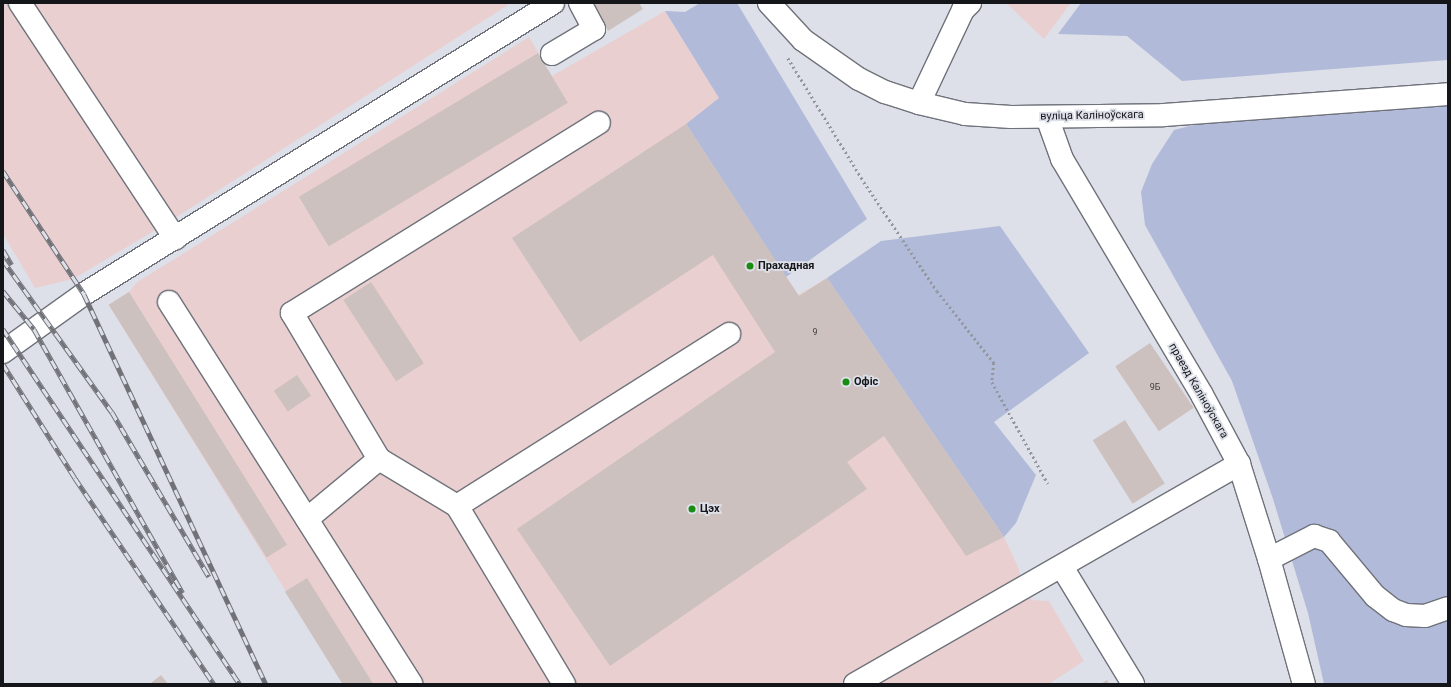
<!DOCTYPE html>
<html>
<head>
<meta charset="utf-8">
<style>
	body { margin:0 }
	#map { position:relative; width:1451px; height:687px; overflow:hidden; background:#dde0e9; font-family:Roboto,sans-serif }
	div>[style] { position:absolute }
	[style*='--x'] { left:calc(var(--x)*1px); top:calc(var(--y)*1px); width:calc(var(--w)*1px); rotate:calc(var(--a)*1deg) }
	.industrial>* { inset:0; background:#eacfd0 }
	.green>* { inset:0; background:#b1bad9 }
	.building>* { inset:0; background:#ccc1be; transform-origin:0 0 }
	.path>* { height:2.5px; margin-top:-1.25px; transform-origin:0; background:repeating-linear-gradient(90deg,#94969d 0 2px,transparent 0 5px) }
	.roads { filter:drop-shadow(1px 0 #6f727a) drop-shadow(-1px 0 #6f727a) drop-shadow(0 1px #6f727a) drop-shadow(0 -1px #6f727a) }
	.minor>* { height:22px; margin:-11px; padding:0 11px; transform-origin:11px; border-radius:11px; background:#fff }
	.rail>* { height:4.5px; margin-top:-2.25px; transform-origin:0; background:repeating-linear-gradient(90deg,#dde0e9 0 9px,#707278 0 18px); box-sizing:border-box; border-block:1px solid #707278 }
	.dots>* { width:11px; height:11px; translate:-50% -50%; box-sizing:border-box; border:2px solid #dde0e9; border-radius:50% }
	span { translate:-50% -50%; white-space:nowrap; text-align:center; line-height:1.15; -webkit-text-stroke:3.5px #dde0e9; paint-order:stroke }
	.number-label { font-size:9px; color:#434142 }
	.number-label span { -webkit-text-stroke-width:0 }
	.street-label { font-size:11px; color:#151619 }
	.poi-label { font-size:11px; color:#151619; font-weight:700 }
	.left { translate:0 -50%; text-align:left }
	.frame { position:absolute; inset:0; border:4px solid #151619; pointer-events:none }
</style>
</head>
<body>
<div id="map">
	<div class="industrial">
		<div style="clip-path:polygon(3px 3px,511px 3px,164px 225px,73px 279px,35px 288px,3px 234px)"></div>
		<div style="clip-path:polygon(1006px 3px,1071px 3px,1044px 39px)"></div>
		<div style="clip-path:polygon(665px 11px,720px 99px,686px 124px,798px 295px,827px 278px,1004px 537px,1018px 567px,1024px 589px,1032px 600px,1049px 601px,1084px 661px,1049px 684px,343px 684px,109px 305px,129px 292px,136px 283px,529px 37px,552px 76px)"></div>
	</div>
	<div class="green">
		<div style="clip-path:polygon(700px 3px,737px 3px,867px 219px,786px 277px,686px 124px,719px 98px,665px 11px,685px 12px)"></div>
		<div style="clip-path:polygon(1081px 3px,1448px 3px,1448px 60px,1182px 81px,1127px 36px,1058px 34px)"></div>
		<div style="clip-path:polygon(1448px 104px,1448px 684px,1324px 684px,1308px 613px,1273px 499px,1232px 381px,1145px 225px,1141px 192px,1152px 164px,1174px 130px,1210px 121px)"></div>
		<div style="clip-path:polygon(1000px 226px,1089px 353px,994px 422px,1036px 475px,1016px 523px,1004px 537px,827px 278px,881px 241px)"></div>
	</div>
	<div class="building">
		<div style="clip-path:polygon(591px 3px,639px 3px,643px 9px,608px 31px)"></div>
		<div style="left:538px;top:53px;width:58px;height:279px;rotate:59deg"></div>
		<div style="clip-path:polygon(686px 124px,799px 296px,827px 278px,1004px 537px,966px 556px,884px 436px,847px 462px,867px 489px,610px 666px,517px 529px,775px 352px,713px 255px,580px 342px,512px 238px)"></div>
		<div style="left:371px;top:282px;width:97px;height:33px;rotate:57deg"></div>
		<div style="left:129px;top:292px;width:298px;height:24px;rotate:58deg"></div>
		<div style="left:1150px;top:343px;width:78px;height:42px;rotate:56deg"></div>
		<div style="left:297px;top:375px;width:25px;height:28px;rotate:56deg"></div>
		<div style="left:1125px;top:420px;width:75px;height:38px;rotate:58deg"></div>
		<div style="left:307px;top:578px;width:125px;height:26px;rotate:58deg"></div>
		<div style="clip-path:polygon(161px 675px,168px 684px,152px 684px,151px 683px)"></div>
		<div style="clip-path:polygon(1107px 680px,1109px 684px,1101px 684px)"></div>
	</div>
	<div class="path">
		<div style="--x:788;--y:58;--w:145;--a:58.5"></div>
		<div style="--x:864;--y:182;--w:131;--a:56.2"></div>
		<div style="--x:937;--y:291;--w:92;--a:51.6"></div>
		<div style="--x:994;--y:363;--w:19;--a:96"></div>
		<div style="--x:992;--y:382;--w:116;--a:61.2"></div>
	</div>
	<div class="roads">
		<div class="minor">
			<div style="--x:20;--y:3;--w:282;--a:56.6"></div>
			<div style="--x:769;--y:3;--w:50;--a:47.4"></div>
			<div style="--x:803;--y:40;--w:68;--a:34.9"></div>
			<div style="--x:859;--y:79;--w:29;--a:27"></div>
			<div style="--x:885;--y:92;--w:36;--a:18"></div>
			<div style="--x:919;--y:103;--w:47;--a:13.4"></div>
			<div style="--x:965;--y:114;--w:46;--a:3.7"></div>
			<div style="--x:1011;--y:117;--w:153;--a:-0.7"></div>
			<div style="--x:1164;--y:115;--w:285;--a:-4.2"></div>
			<div style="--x:552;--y:54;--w:49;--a:-30.8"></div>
			<div style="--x:594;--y:29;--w:30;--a:-118"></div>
			<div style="--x:919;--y:103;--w:103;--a:-64.7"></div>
			<div style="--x:963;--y:10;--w:10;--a:-45"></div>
			<div style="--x:1047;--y:117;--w:45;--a:70.3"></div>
			<div style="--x:1062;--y:159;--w:274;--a:59.3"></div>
			<div style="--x:1202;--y:395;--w:78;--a:61.8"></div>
			<div style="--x:1239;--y:464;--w:100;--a:72.5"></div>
			<div style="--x:1269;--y:559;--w:130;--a:74.4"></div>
			<div style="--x:169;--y:302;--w:452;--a:57.6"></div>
			<div style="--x:3;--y:352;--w:100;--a:-35.6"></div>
			<div style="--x:84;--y:294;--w:552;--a:-31.82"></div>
			<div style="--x:457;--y:506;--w:91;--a:-148.9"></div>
			<div style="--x:379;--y:459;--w:170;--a:-120.8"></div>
			<div style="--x:292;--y:313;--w:361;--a:-31.8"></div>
			<div style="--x:307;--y:519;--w:94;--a:-39.8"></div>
			<div style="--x:1269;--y:559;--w:51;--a:-27.1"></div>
			<div style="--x:1314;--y:536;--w:16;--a:18"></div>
			<div style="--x:1329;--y:541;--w:72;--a:50.1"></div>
			<div style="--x:1375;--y:596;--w:23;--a:38"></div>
			<div style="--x:1393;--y:610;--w:14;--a:21"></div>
			<div style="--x:1406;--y:615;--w:19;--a:3"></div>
			<div style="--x:1425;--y:616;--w:24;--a:-19"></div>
			<div style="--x:1062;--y:567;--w:137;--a:58.7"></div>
			<div style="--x:564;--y:684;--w:208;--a:-121"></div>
			<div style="--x:457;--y:506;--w:322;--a:-32.3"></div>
			<div style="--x:855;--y:684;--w:443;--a:-29.8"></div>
		</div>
	</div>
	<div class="rail">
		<div style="--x:3;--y:171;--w:147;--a:56.6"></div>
		<div style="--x:84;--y:294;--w:430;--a:65"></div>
		<div style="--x:3;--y:250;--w:17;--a:59"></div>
		<div style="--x:3;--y:260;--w:187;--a:54.4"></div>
		<div style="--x:112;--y:412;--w:191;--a:59.5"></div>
		<div style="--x:3;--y:291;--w:49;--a:50.8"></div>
		<div style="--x:34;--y:329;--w:303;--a:60.6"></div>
		<div style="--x:3;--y:329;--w:427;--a:56.3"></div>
		<div style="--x:3;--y:364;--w:135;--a:57.7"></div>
		<div style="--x:75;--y:478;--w:249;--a:56"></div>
	</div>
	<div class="dots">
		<div style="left:750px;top:266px;background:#198c12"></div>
		<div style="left:846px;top:382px;background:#198c12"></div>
		<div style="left:692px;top:509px;background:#198c12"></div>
	</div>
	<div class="number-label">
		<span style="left:815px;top:332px">9</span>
		<span style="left:1155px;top:387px">9Б</span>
	</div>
	<div class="street-label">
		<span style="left:1092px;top:116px;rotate:-1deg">вуліца Каліноўскага</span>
		<span style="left:1198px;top:391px;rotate:60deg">праезд Каліноўскага</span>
	</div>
	<div class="poi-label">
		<span class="left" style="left:758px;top:266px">Прахадная</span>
		<span class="left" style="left:854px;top:382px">Офіс</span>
		<span class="left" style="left:700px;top:509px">Цэх</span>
	</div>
	<div class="frame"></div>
</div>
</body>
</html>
